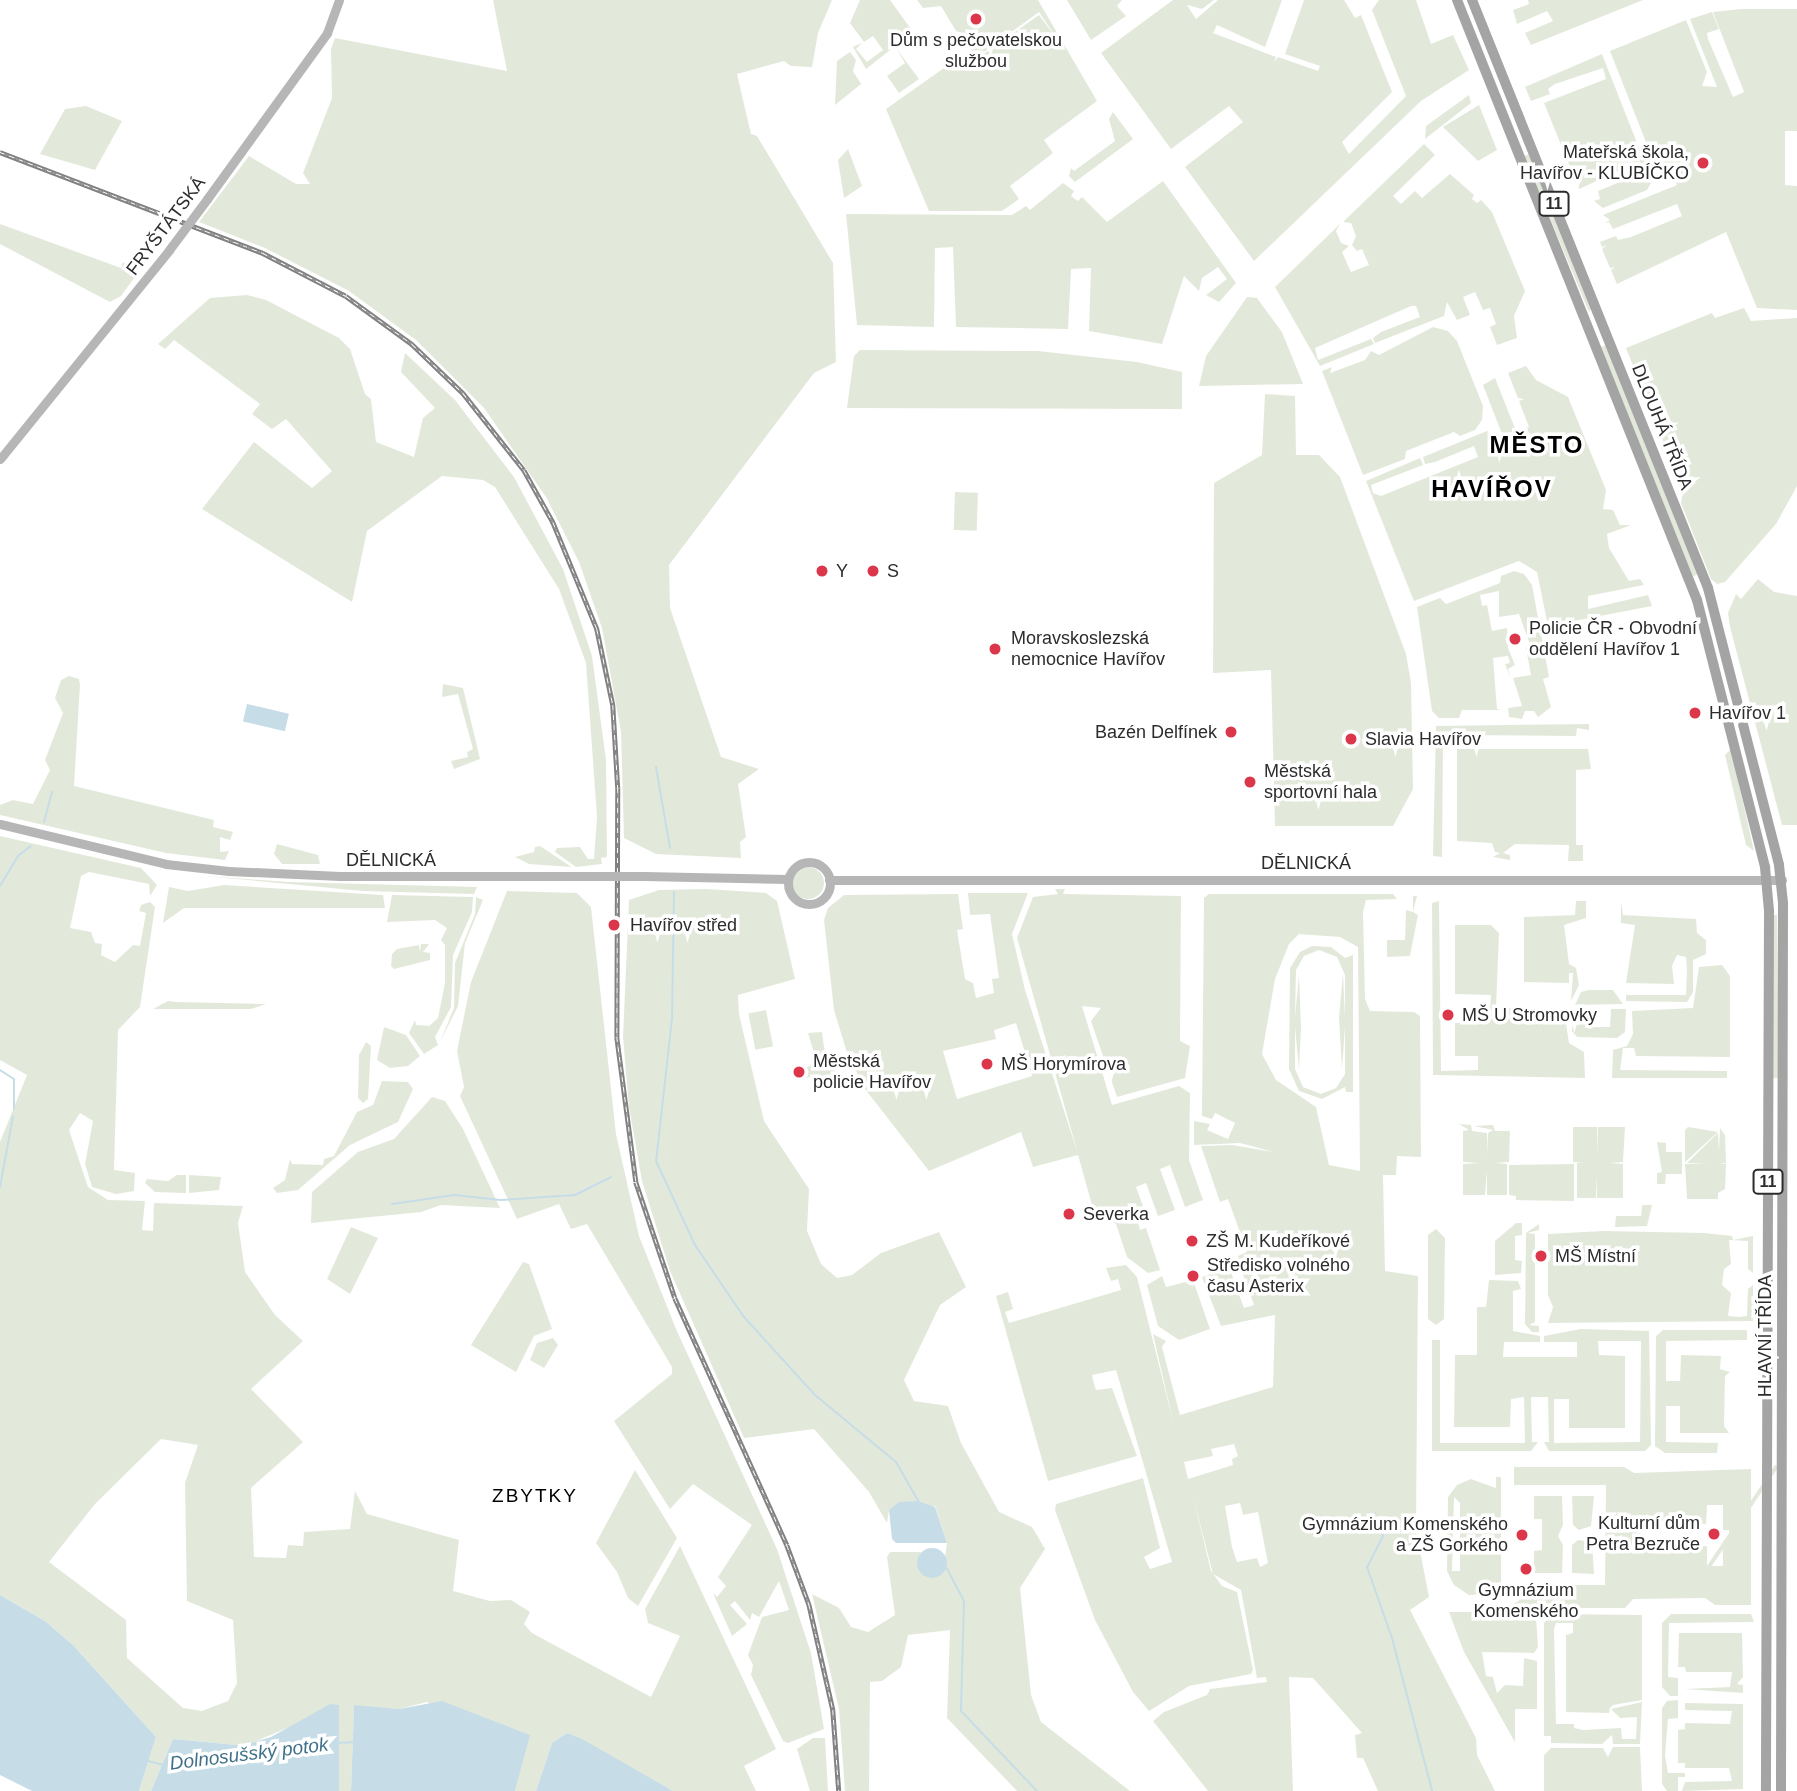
<!DOCTYPE html>
<html>
<head>
<meta charset="utf-8">
<style>
	body { margin:0 }
	#map { position:relative; width:1797px; height:1791px; overflow:hidden; background:#fff; font-family:Arial,sans-serif }
	div>[style] { position:absolute }
	[style*='--x'] { left:calc(var(--x)*1px); top:calc(var(--y)*1px); width:calc(var(--w)*1px); rotate:calc(var(--a)*1deg) }
	.green>* { inset:0; background:#e3e9da; transform-origin:0 0 }
	.round { border-radius:50% }
	.water>* { inset:0; background:#c6dde8; transform-origin:0 0 }
	.stream>* { height:2px; margin:-1px; padding:0 1px; transform-origin:1px; border-radius:1px; background:#c6dde8 }
	.secondary>* { height:9px; margin:-4.5px; padding:0 4.5px; transform-origin:4.5px; border-radius:4.5px; background:#b6b6b6 }
	.secondary>.ring { margin:-4.5px; padding:0; box-sizing:content-box; background:none; border:9px solid #b6b6b6; border-radius:50% }
	.primary>* { height:10px; margin:-5px; padding:0 5px; transform-origin:5px; border-radius:5px; background:#a4a4a4 }
	.rail>* { height:4.5px; margin-top:-2.25px; transform-origin:0; background:repeating-linear-gradient(90deg,#fff 0 5px,#818181 0 10px); box-sizing:border-box; border-block:2px solid #818181 }
	.secondary-bridge>* { height:9px; margin:-4.5px; padding:0 4.5px; transform-origin:4.5px; border-radius:4.5px; background:#b6b6b6 }
	.dots>* { width:19px; height:19px; translate:-50% -50%; box-sizing:border-box; border:4px solid #fff; border-radius:50% }
	span { translate:-50% -50%; white-space:nowrap; text-align:center; line-height:1.15; -webkit-text-stroke:7px #fff; paint-order:stroke }
	.shield-label span { padding:2px 5px; background:#fff; border:2px solid; border-radius:5px; -webkit-text-stroke-width:0 }
	.shield-label { font-size:16px; color:#2c2c2c; font-weight:700 }
	.poi-label { font-size:18px; color:#2c2c2c }
	.right { translate:-100% -50%; text-align:right }
	.left { translate:0 -50%; text-align:left }
	.street-label { font-size:18px; color:#2c2c2c }
	.neighbourhood-label { font-size:19px; color:#000; letter-spacing:2px }
	.water-label { font-size:19px; color:#3f7089; font-style:italic }
	.district-label { font-size:24px; color:#000; font-weight:700; letter-spacing:2px }
</style>
</head>
<body>
<div id="map">
	<div class="green">
		<div style="clip-path:polygon(493px 0,832px 0,818px 33px,812px 67px,791px 66px,784px 61px,737px 74px,751px 134px,757px 136px,833px 263px,836px 362px,814px 373px,669px 565px,670px 608px,721px 757px,759px 769px,738px 784px,746px 837px,740px 842px,741px 858px,656px 854px,624px 838px,621px 732px,602px 628px,579px 562px,546px 497px,484px 408px,416px 340px,349px 291px,265px 248px,199px 222px,249px 156px,296px 184px,310px 184px,303px 173px,332px 98px,331px 49px,335px 38px,507px 71px)"></div>
		<div style="clip-path:polygon(860px 0,890px 0,913px 32px,866px 69px,853px 47px,862px 43px,856px 49px,867px 62px,883px 50px,873px 36px,864px 42px,850px 23px)"></div>
		<div style="clip-path:polygon(917px 0,1038px 0,1097px 101px,1044px 140px,1053px 153px,1010px 186px,1019px 199px,1002px 211px,929px 211px,886px 109px,968px 51px,975px 60px,1039px 15px,1059px 42px,1039px 12px,977px 57px,964px 41px,965px 34px,956px 31px,941px 6px,923px 8px)"></div>
		<div style="clip-path:polygon(1067px 0,1122px 0,1117px 6px,1126px 16px,1091px 40px)"></div>
		<div style="clip-path:polygon(1173px 0,1214px 0,1202px 9px,1187px 5px,1196px 19px,1218px 0,1282px 0,1265px 47px,1217px 25px,1213px 33px,1276px 57px,1274px 62px,1278px 57px,1318px 71px,1320px 66px,1285px 54px,1304px 0,1344px 0,1355px 18px,1361px 15px,1392px 92px,1342px 142px,1349px 154px,1406px 96px,1372px 10px,1379px 0,1416px 0,1431px 44px,1453px 35px,1469px 70px,1421px 101px,1254px 261px,1185px 167px,1243px 122px,1229px 106px,1171px 149px,1101px 53px)"></div>
		<div style="clip-path:polygon(1528px 0,1643px 0,1531px 45px,1525px 33px,1553px 21px,1547px 11px,1517px 24px,1513px 10px,1529px 4px)"></div>
		<div style="clip-path:polygon(1741px 9px,1797px 9px,1797px 131px,1785px 131px,1785px 185px,1797px 186px,1797px 310px,1757px 308px,1726px 232px,1617px 284px,1611px 270px,1615px 267px,1610px 268px,1602px 249px,1607px 245px,1602px 247px,1600px 242px,1616px 236px,1618px 240px,1631px 237px,1682px 216px,1677px 204px,1613px 229px,1609px 222px,1604px 223px,1610px 220px,1603px 215px,1677px 185px,1674px 178px,1667px 181px,1659px 175px,1610px 51px,1686px 20px,1707px 72px,1702px 86px,1717px 87px,1690px 19px,1712px 12px,1719px 29px,1707px 33px,1708px 39px,1733px 97px,1744px 92px,1713px 12px)"></div>
		<div style="clip-path:polygon(896px 48px,919px 79px,899px 93px,887px 76px,905px 63px)"></div>
		<div style="clip-path:polygon(850px 52px,856px 60px,853px 71px,861px 84px,835px 105px,837px 61px)"></div>
		<div style="clip-path:polygon(1602px 54px,1652px 181px,1647px 190px,1603px 208px,1594px 201px,1600px 199px,1598px 191px,1644px 172px,1640px 161px,1579px 189px,1544px 103px,1606px 79px,1603px 68px,1555px 84px,1548px 89px,1550px 94px,1531px 101px,1525px 87px)"></div>
		<div style="clip-path:polygon(1469px 95px,1471px 103px,1425px 139px,1426px 126px)"></div>
		<div style="clip-path:polygon(1479px 105px,1497px 150px,1478px 161px,1443px 127px)"></div>
		<div style="clip-path:polygon(86px 106px,122px 121px,95px 170px,40px 154px,65px 109px)"></div>
		<div style="clip-path:polygon(1113px 112px,1133px 139px,1075px 182px,1069px 176px,1071px 168px,1074px 171px,1115px 141px,1109px 119px)"></div>
		<div style="clip-path:polygon(1424px 144px,1435px 155px,1393px 196px,1401px 204px,1415px 191px,1422px 198px,1450px 174px,1474px 195px,1472px 199px,1477px 203px,1481px 200px,1492px 212px,1525px 291px,1514px 316px,1517px 338px,1497px 345px,1490px 327px,1496px 324px,1490px 308px,1483px 310px,1475px 292px,1463px 297px,1470px 315px,1457px 320px,1447px 302px,1444px 316px,1375px 343px,1373px 338px,1381px 332px,1420px 317px,1416px 306px,1411px 306px,1315px 348px,1318px 360px,1371px 339px,1374px 344px,1320px 366px,1275px 287px,1340px 224px,1336px 231px,1341px 243px,1349px 246px,1342px 252px,1351px 272px,1369px 265px,1362px 249px,1357px 251px,1352px 245px,1356px 236px,1351px 223px,1343px 222px)"></div>
		<div style="clip-path:polygon(848px 149px,862px 186px,844px 198px,838px 160px)"></div>
		<div style="clip-path:polygon(1529px 154px,1591px 309px,1589px 312px,1524px 156px)"></div>
		<div style="clip-path:polygon(1163px 181px,1236px 283px,1219px 302px,1206px 295px,1227px 279px,1218px 267px,1202px 278px,1199px 291px,1184px 276px,1162px 344px,1089px 331px,1091px 268px,1071px 269px,1068px 329px,956px 327px,953px 247px,935px 248px,934px 327px,857px 325px,846px 214px,1012px 215px,1026px 206px,1030px 210px,1063px 183px,1074px 191px,1071px 196px,1078px 201px,1082px 197px,1107px 222px)"></div>
		<div style="clip-path:polygon(0 224px,121px 268px,123px 262px,137px 274px,121px 296px,110px 302px,0 244px)"></div>
		<div style="clip-path:polygon(247px 295px,266px 300px,339px 338px,350px 349px,365px 394px,371px 399px,376px 442px,414px 457px,423px 418px,435px 408px,401px 372px,405px 353px,455px 400px,514px 477px,563px 569px,592px 656px,606px 760px,607px 857px,601px 858px,602px 864px,576px 867px,555px 852px,557px 848px,580px 847px,588px 859px,594px 859px,597px 817px,586px 663px,559px 589px,495px 487px,483px 480px,442px 476px,367px 531px,352px 602px,202px 509px,254px 442px,312px 488px,332px 471px,286px 419px,272px 429px,252px 414px,260px 404px,174px 340px,165px 349px,158px 344px,210px 298px)"></div>
		<div style="clip-path:polygon(1247px 297px,1257px 298px,1282px 332px,1303px 384px,1199px 386px,1206px 356px)"></div>
		<div style="clip-path:polygon(1744px 308px,1751px 321px,1797px 318px,1797px 486px,1776px 524px,1725px 582px,1717px 584px,1711px 579px,1681px 503px,1683px 491px,1626px 348px,1712px 313px,1715px 318px)"></div>
		<div style="clip-path:polygon(1433px 327px,1448px 331px,1457px 341px,1483px 406px,1482px 420px,1475px 430px,1460px 436px,1454px 432px,1406px 451px,1405px 459px,1363px 475px,1322px 371px,1332px 367px,1330px 373px,1365px 360px,1371px 351px,1379px 355px)"></div>
		<div style="left:1606px;top:345px;width:247px;height:6px;rotate:68deg"></div>
		<div style="clip-path:polygon(860px 350px,1038px 351px,1137px 362px,1182px 372px,1182px 409px,847px 408px,854px 356px)"></div>
		<div style="clip-path:polygon(1526px 366px,1536px 380px,1568px 397px,1606px 490px,1603px 509px,1613px 510px,1620px 525px,1631px 525px,1607px 534px,1609px 548px,1629px 581px,1640px 579px,1644px 585px,1588px 596px,1588px 609px,1648px 595px,1652px 606px,1548px 626px,1537px 572px,1519px 561px,1414px 601px,1366px 481px,1420px 458px,1423px 465px,1371px 485px,1373px 493px,1381px 496px,1478px 457px,1474px 446px,1435px 462px,1425px 464px,1423px 457px,1487px 431px,1499px 441px,1504px 439px,1483px 385px,1495px 378px,1516px 431px,1529px 427px,1519px 401px,1524px 399px,1518px 398px,1508px 373px)"></div>
		<div style="clip-path:polygon(1265px 394px,1295px 396px,1296px 455px,1319px 455px,1340px 477px,1406px 654px,1411px 683px,1413px 789px,1393px 826px,1275px 826px,1271px 670px,1213px 673px,1214px 483px,1262px 455px)"></div>
		<div style="left:955px;top:492px;width:23px;height:38px;rotate:2deg"></div>
		<div style="clip-path:polygon(1514px 571px,1524px 574px,1532px 585px,1549px 677px,1543px 679px,1551px 707px,1538px 717px,1534px 711px,1525px 711px,1522px 719px,1509px 717px,1508px 708px,1522px 706px,1513px 678px,1531px 675px,1526px 648px,1531px 647px,1519px 614px,1499px 617px,1499px 591px,1480px 595px,1482px 606px,1487px 605px,1492px 631px,1507px 628px,1508px 648px,1515px 665px,1508px 669px,1511px 679px,1505px 664px,1510px 663px,1508px 656px,1493px 658px,1497px 709px,1502px 710px,1462px 710px,1459px 718px,1439px 718px,1432px 711px,1417px 607px,1440px 598px,1446px 604px,1500px 583px,1501px 576px)"></div>
		<div style="clip-path:polygon(1758px 579px,1774px 592px,1797px 596px,1797px 825px,1782px 825px,1730px 627px,1728px 613px,1736px 594px,1741px 599px)"></div>
		<div style="clip-path:polygon(69px 676px,79px 679px,80px 685px,74px 786px,214px 820px,213px 827px,233px 832px,230px 840px,220px 837px,220px 852px,229px 851px,225px 860px,166px 853px,0 815px,0 805px,13px 800px,33px 804px,50px 770px,45px 760px,63px 713px,55px 698px,61px 680px)"></div>
		<div style="clip-path:polygon(443px 684px,463px 688px,480px 759px,454px 769px,451px 761px,468px 757px,467px 752px,473px 749px,458px 694px,442px 697px)"></div>
		<div style="clip-path:polygon(1589px 724px,1589px 730px,1577px 728px,1576px 736px,1466px 735px,1457px 736px,1455px 745px,1443px 745px,1442px 857px,1433px 856px,1436px 726px)"></div>
		<div style="clip-path:polygon(1457px 749px,1588px 749px,1591px 769px,1576px 770px,1576px 845px,1583px 845px,1583px 861px,1568px 861px,1569px 845px,1515px 844px,1503px 853px,1510px 855px,1510px 860px,1493px 857px,1500px 853px,1495px 852px,1492px 843px,1457px 841px)"></div>
		<div style="clip-path:polygon(1731px 749px,1754px 851px,1746px 845px,1725px 755px)"></div>
		<div style="clip-path:polygon(evenodd,0 836px,141px 868px,157px 885px,150px 896px,149px 884px,89px 872px,81px 876px,70px 928px,91px 932px,95px 943px,102px 944px,101px 955px,115px 962px,133px 945px,140px 946px,146px 913px,139px 911px,141px 905px,150px 902px,155px 907px,140px 1007px,118px 1030px,114px 1170px,135px 1173px,134px 1191px,116px 1194px,92px 1187px,85px 1164px,93px 1121px,80px 1113px,69px 1130px,88px 1187px,108px 1200px,145px 1201px,142px 1230px,153px 1231px,154px 1203px,243px 1206px,238px 1223px,245px 1272px,275px 1315px,303px 1341px,251px 1389px,303px 1442px,251px 1488px,254px 1557px,286px 1558px,288px 1545px,303px 1546px,304px 1532px,350px 1529px,355px 1491px,367px 1514px,459px 1540px,453px 1591px,490px 1601px,511px 1600px,530px 1612px,524px 1624px,532px 1633px,651px 1697px,680px 1636px,648px 1623px,645px 1609px,680px 1546px,776px 1749px,744px 1766px,756px 1791px,673px 1791px,567px 1733px,552px 1743px,536px 1791px,515px 1791px,523px 1759px,427px 1702px,399px 1709px,354px 1706px,351px 1791px,339px 1791px,339px 1706px,254px 1742px,237px 1745px,173px 1739px,151px 1791px,139px 1791px,156px 1737px,73px 1645px,45px 1621px,0 1595px,0 1142px,27px 1075px,0 1060px,0 836px,161px 1439px,198px 1445px,185px 1483px,187px 1601px,233px 1620px,237px 1683px,228px 1701px,202px 1711px,183px 1708px,127px 1658px,126px 1620px,49px 1562px,95px 1504px,161px 1439px)"></div>
		<div style="clip-path:polygon(277px 844px,318px 855px,320px 864px,282px 864px,274px 854px)"></div>
		<div style="clip-path:polygon(540px 846px,570px 866px,571px 867px,529px 864px,515px 857px,534px 852px,535px 847px)"></div>
		<div class="round" style="left:792px;top:867px;width:32px;height:32px"></div>
		<div style="clip-path:polygon(205px 876px,289px 882px,477px 887px,474px 894px,363px 891px)"></div>
		<div style="clip-path:polygon(224px 885px,383px 895px,385px 908px,184px 908px,163px 923px,169px 887px,188px 891px)"></div>
		<div style="clip-path:polygon(706px 889px,766px 893px,777px 901px,795px 979px,738px 995px,739px 1014px,764px 1121px,809px 1189px,807px 1231px,821px 1264px,837px 1278px,852px 1275px,881px 1253px,939px 1232px,966px 1287px,940px 1305px,904px 1380px,914px 1401px,948px 1406px,961px 1443px,999px 1512px,1032px 1527px,1045px 1549px,1020px 1588px,1031px 1695px,1041px 1722px,1130px 1791px,1017px 1791px,947px 1718px,950px 1630px,908px 1635px,901px 1667px,882px 1681px,870px 1682px,869px 1791px,845px 1791px,839px 1709px,812px 1594px,839px 1608px,851px 1627px,868px 1632px,895px 1615px,887px 1557px,890px 1552px,921px 1552px,917px 1564px,937px 1576px,943px 1572px,947px 1543px,935px 1506px,889px 1510px,887px 1523px,869px 1492px,814px 1429px,744px 1438px,670px 1271px,642px 1181px,629px 1107px,623px 1037px,629px 900px,659px 890px)"></div>
		<div style="clip-path:polygon(evenodd,1055px 889px,1065px 889px,1063px 894px,1181px 896px,1180px 1041px,1190px 1046px,1185px 1078px,1117px 1097px,1091px 1021px,1101px 1008px,1082px 1006px,1112px 1105px,1179px 1086px,1190px 1093px,1189px 1160px,1203px 1200px,1185px 1207px,1170px 1165px,1160px 1169px,1175px 1210px,1158px 1216px,1146px 1183px,1136px 1187px,1148px 1220px,1138px 1223px,1140px 1230px,1146px 1228px,1160px 1270px,1148px 1273px,1127px 1257px,1116px 1224px,1092px 1205px,1078px 1155px,1033px 1167px,1021px 1132px,929px 1171px,865px 1089px,848px 1056px,834px 1010px,824px 920px,828px 908px,844px 895px,958px 894px,963px 929px,957px 930px,965px 979px,973px 983px,976px 998px,994px 993px,992px 979px,999px 978px,990px 914px,970px 915px,968px 893px,1028px 893px,1012px 934px,1025px 990px,1078px 1154px,1017px 938px,1033px 897px,1058px 894px,1055px 889px,1016px 1023px,1032px 1076px,957px 1099px,943px 1051px,996px 1039px,994px 1030px,1016px 1023px)"></div>
		<div style="clip-path:polygon(507px 891px,577px 893px,591px 907px,616px 1134px,639px 1236px,676px 1329px,777px 1549px,811px 1653px,824px 1729px,788px 1743px,783px 1741px,751px 1675px,753px 1665px,748px 1655px,762px 1617px,789px 1610px,779px 1581px,759px 1617px,752px 1613px,750px 1620px,735px 1601px,730px 1605px,747px 1624px,732px 1636px,713px 1593px,717px 1597px,726px 1586px,718px 1577px,752px 1525px,693px 1484px,670px 1509px,614px 1421px,672px 1374px,672px 1367px,587px 1224px,571px 1229px,559px 1204px,517px 1219px,460px 1096px,464px 1087px,457px 1051px,471px 982px)"></div>
		<div style="clip-path:polygon(evenodd,1209px 894px,1393px 894px,1397px 899px,1366px 900px,1363px 912px,1365px 999px,1370px 1011px,1414px 1012px,1420px 1016px,1421px 1157px,1397px 1156px,1396px 1175px,1383px 1175px,1385px 1271px,1418px 1276px,1416px 1530px,1429px 1597px,1410px 1610px,1476px 1738px,1477px 1755px,1495px 1791px,1378px 1791px,1363px 1758px,1357px 1758px,1355px 1735px,1362px 1733px,1313px 1678px,1289px 1677px,1293px 1791px,1208px 1791px,1153px 1721px,1164px 1712px,1207px 1695px,1210px 1689px,1267px 1682px,1266px 1677px,1257px 1678px,1241px 1590px,1213px 1574px,1193px 1497px,1211px 1571px,1222px 1586px,1237px 1592px,1253px 1670px,1251px 1674px,1189px 1686px,1149px 1711px,1133px 1692px,1095px 1620px,1055px 1510px,1056px 1504px,1143px 1478px,1160px 1548px,1144px 1557px,1150px 1569px,1172px 1562px,1116px 1370px,1092px 1375px,1094px 1384px,1096px 1390px,1112px 1388px,1137px 1456px,1048px 1481px,996px 1296px,1008px 1292px,1013px 1309px,1005px 1312px,1009px 1323px,1121px 1290px,1118px 1279px,1111px 1281px,1106px 1268px,1126px 1265px,1137px 1277px,1174px 1425px,1153px 1334px,1166px 1341px,1162px 1347px,1180px 1415px,1273px 1387px,1275px 1315px,1221px 1326px,1202px 1277px,1229px 1267px,1244px 1308px,1254px 1305px,1239px 1263px,1238px 1256px,1247px 1252px,1228px 1199px,1220px 1202px,1201px 1146px,1232px 1145px,1274px 1152px,1240px 1143px,1194px 1145px,1194px 1121px,1210px 1124px,1207px 1130px,1228px 1139px,1235px 1123px,1215px 1113px,1212px 1119px,1202px 1116px,1204px 898px,1209px 894px,1299px 934px,1340px 937px,1358px 947px,1360px 1171px,1329px 1165px,1316px 1107px,1276px 1080px,1262px 1054px,1275px 979px,1289px 944px,1299px 934px,1209px 894px,1234px 1444px,1238px 1456px,1232px 1459px,1233px 1465px,1188px 1479px,1184px 1462px,1213px 1456px,1211px 1449px,1234px 1444px,1209px 894px,1240px 1503px,1243px 1515px,1258px 1512px,1268px 1563px,1260px 1567px,1257px 1558px,1237px 1562px,1232px 1547px,1225px 1506px,1240px 1503px)"></div>
		<div style="clip-path:polygon(392px 895px,473px 897px,472px 912px,453px 955px,451px 1007px,435px 1037px,438px 1045px,424px 1054px,409px 1033px,415px 1020px,416px 1025px,429px 1026px,438px 1018px,445px 983px,445px 945px,441px 940px,447px 928px,435px 920px,387px 922px)"></div>
		<div style="clip-path:polygon(1413px 896px,1417px 896px,1413px 912px,1418px 915px,1410px 956px,1387px 957px,1387px 940px,1405px 940px,1406px 910px,1413px 912px)"></div>
		<div style="clip-path:polygon(476px 897px,483px 900px,465px 943px,458px 1006px,440px 1042px,454px 1008px,455px 963px,475px 914px)"></div>
		<div style="clip-path:polygon(1439px 901px,1441px 1071px,1478px 1070px,1478px 1056px,1455px 1056px,1455px 1023px,1489px 1023px,1491px 995px,1455px 994px,1455px 925px,1491px 925px,1499px 933px,1496px 1008px,1512px 1008px,1516px 1013px,1564px 1010px,1569px 1043px,1584px 1052px,1585px 1078px,1433px 1075px,1432px 903px)"></div>
		<div style="clip-path:polygon(1576px 901px,1586px 901px,1586px 918px,1564px 925px,1569px 964px,1576px 968px,1579px 985px,1571px 1001px,1573px 973px,1569px 973px,1569px 983px,1524px 982px,1524px 917px,1575px 915px)"></div>
		<div style="clip-path:polygon(1621px 901px,1623px 915px,1696px 919px,1697px 933px,1706px 940px,1706px 954px,1693px 960px,1693px 992px,1687px 1002px,1626px 1001px,1626px 995px,1686px 995px,1687px 970px,1686px 957px,1677px 955px,1672px 966px,1674px 984px,1626px 983px,1635px 925px,1621px 923px)"></div>
		<div style="clip-path:polygon(1773px 915px,1777px 915px,1779px 1078px,1772px 1078px)"></div>
		<div style="clip-path:polygon(421px 944px,429px 944px,423px 952px,430px 953px,430px 960px,394px 969px,391px 966px,392px 954px,397px 949px,419px 945px,420px 952px)"></div>
		<div style="clip-path:polygon(evenodd,1312px 946px,1331px 947px,1345px 958px,1353px 955px,1353px 1092px,1346px 1092px,1345px 1087px,1322px 1099px,1299px 1091px,1289px 1069px,1290px 968px,1300px 952px,1312px 946px,1319px 950px,1337px 957px,1345px 975px,1345px 1018px,1343px 973px,1339px 1018px,1342px 1069px,1345px 1027px,1345px 1074px,1336px 1088px,1321px 1094px,1303px 1087px,1295px 1069px,1295px 1027px,1299px 1069px,1301px 1027px,1299px 975px,1295px 1017px,1296px 970px,1304px 956px,1319px 950px)"></div>
		<div style="clip-path:polygon(1722px 965px,1730px 976px,1730px 1057px,1636px 1056px,1634px 1048px,1623px 1048px,1620px 1070px,1727px 1071px,1727px 1078px,1612px 1078px,1613px 1050px,1627px 1046px,1633px 1034px,1632px 1011px,1693px 1008px,1699px 967px)"></div>
		<div style="clip-path:polygon(1589px 990px,1613px 990px,1623px 1004px,1575px 1005px,1581px 992px)"></div>
		<div style="clip-path:polygon(168px 1001px,176px 1002px,266px 1004px,251px 1009px,153px 1009px)"></div>
		<div style="clip-path:polygon(1573px 1008px,1587px 1009px,1588px 1027px,1610px 1027px,1611px 1009px,1626px 1009px,1625px 1032px,1617px 1038px,1577px 1037px,1572px 1031px)"></div>
		<div style="left:766px;top:1010px;width:37px;height:18px;rotate:79deg"></div>
		<div style="clip-path:polygon(384px 1027px,406px 1035px,420px 1056px,408px 1066px,390px 1068px,377px 1060px)"></div>
		<div style="clip-path:polygon(822px 1032px,826px 1062px,838px 1074px,818px 1082px,816px 1076px,805px 1078px,803px 1069px,817px 1063px,808px 1033px)"></div>
		<div style="clip-path:polygon(366px 1042px,371px 1046px,368px 1099px,363px 1103px,358px 1098px,359px 1055px)"></div>
		<div style="clip-path:polygon(382px 1081px,408px 1082px,413px 1089px,398px 1122px,350px 1145px,298px 1190px,277px 1193px,273px 1188px,285px 1180px,290px 1159px,292px 1164px,323px 1165px,324px 1159px,334px 1156px,357px 1112px,373px 1105px)"></div>
		<div style="clip-path:polygon(432px 1097px,445px 1101px,463px 1129px,500px 1208px,441px 1205px,421px 1212px,311px 1223px,312px 1192px,358px 1152px,394px 1139px)"></div>
		<div style="clip-path:polygon(1459px 1124px,1471px 1125px,1472px 1131px,1487px 1133px,1487px 1155px,1488px 1133px,1493px 1130px,1474px 1126px,1493px 1125px,1495px 1131px,1510px 1131px,1509px 1162px,1495px 1163px,1507px 1164px,1507px 1195px,1487px 1195px,1487px 1171px,1485px 1195px,1463px 1195px,1463px 1164px,1479px 1163px,1463px 1162px,1463px 1131px,1469px 1130px)"></div>
		<div style="clip-path:polygon(1573px 1127px,1597px 1127px,1597px 1153px,1598px 1127px,1625px 1127px,1623px 1162px,1610px 1163px,1623px 1164px,1623px 1198px,1597px 1198px,1597px 1175px,1596px 1198px,1577px 1198px,1577px 1163px,1584px 1163px,1573px 1162px)"></div>
		<div style="clip-path:polygon(1688px 1127px,1718px 1132px,1685px 1162px,1685px 1130px)"></div>
		<div style="clip-path:polygon(1720px 1128px,1725px 1135px,1726px 1163px,1719px 1163px,1726px 1164px,1725px 1189px,1718px 1193px,1718px 1199px,1687px 1199px,1685px 1164px,1708px 1164px,1687px 1163px,1718px 1133px,1719px 1151px)"></div>
		<div style="clip-path:polygon(1657px 1142px,1666px 1143px,1666px 1152px,1682px 1152px,1682px 1174px,1666px 1174px,1665px 1184px,1657px 1184px,1657px 1173px,1662px 1172px)"></div>
		<div style="clip-path:polygon(1574px 1164px,1574px 1201px,1516px 1200px,1516px 1196px,1509px 1195px,1509px 1165px)"></div>
		<div style="clip-path:polygon(177px 1175px,186px 1175px,186px 1193px,155px 1192px,145px 1183px,147px 1179px,168px 1181px)"></div>
		<div style="clip-path:polygon(189px 1175px,221px 1177px,219px 1190px,189px 1193px)"></div>
		<div style="clip-path:polygon(1642px 1205px,1652px 1205px,1647px 1226px,1615px 1227px,1616px 1216px,1641px 1216px)"></div>
		<div style="clip-path:polygon(1516px 1223px,1522px 1223px,1522px 1235px,1515px 1236px,1515px 1260px,1522px 1261px,1521px 1273px,1495px 1275px,1495px 1241px)"></div>
		<div style="clip-path:polygon(1539px 1224px,1539px 1230px,1527px 1233px,1535px 1234px,1535px 1322px,1529px 1325px,1539px 1326px,1539px 1332px,1532px 1332px,1525px 1324px,1526px 1233px)"></div>
		<div style="clip-path:polygon(351px 1227px,378px 1238px,350px 1294px,327px 1279px)"></div>
		<div style="clip-path:polygon(1436px 1229px,1445px 1238px,1444px 1319px,1436px 1325px,1428px 1319px,1428px 1235px)"></div>
		<div style="clip-path:polygon(1603px 1231px,1704px 1233px,1732px 1236px,1733px 1240px,1753px 1236px,1753px 1273px,1748px 1269px,1748px 1241px,1729px 1240px,1731px 1264px,1724px 1269px,1722px 1285px,1731px 1293px,1728px 1316px,1739px 1317px,1747px 1316px,1748px 1289px,1753px 1285px,1753px 1321px,1548px 1323px,1553px 1307px,1548px 1295px,1548px 1234px)"></div>
		<div style="clip-path:polygon(523px 1262px,529px 1264px,552px 1329px,534px 1336px,516px 1372px,471px 1345px)"></div>
		<div style="clip-path:polygon(1162px 1276px,1166px 1287px,1193px 1280px,1210px 1329px,1179px 1340px,1158px 1326px,1147px 1285px)"></div>
		<div style="clip-path:polygon(evenodd,1489px 1280px,1518px 1281px,1521px 1289px,1513px 1291px,1513px 1331px,1540px 1336px,1540px 1342px,1504px 1342px,1503px 1357px,1577px 1357px,1577px 1342px,1544px 1342px,1544px 1336px,1581px 1329px,1649px 1331px,1651px 1445px,1645px 1451px,1549px 1451px,1544px 1442px,1549px 1442px,1548px 1397px,1531px 1397px,1532px 1442px,1538px 1442px,1531px 1451px,1432px 1451px,1432px 1340px,1440px 1340px,1440px 1443px,1525px 1443px,1524px 1397px,1511px 1399px,1510px 1427px,1454px 1427px,1455px 1355px,1477px 1355px,1477px 1307px,1486px 1307px,1489px 1280px,1598px 1341px,1641px 1341px,1640px 1442px,1554px 1443px,1554px 1399px,1569px 1399px,1569px 1428px,1625px 1428px,1625px 1356px,1599px 1355px,1598px 1341px)"></div>
		<div style="clip-path:polygon(1663px 1330px,1747px 1330px,1747px 1340px,1666px 1341px,1666px 1381px,1680px 1381px,1681px 1355px,1721px 1356px,1720px 1369px,1730px 1372px,1725px 1376px,1724px 1426px,1729px 1433px,1680px 1433px,1680px 1406px,1666px 1406px,1666px 1442px,1718px 1443px,1717px 1453px,1665px 1453px,1655px 1446px,1656px 1336px)"></div>
		<div style="clip-path:polygon(553px 1338px,558px 1345px,544px 1368px,530px 1360px,537px 1343px)"></div>
		<div style="left:1775px;top:1465px;width:4px;height:138px;rotate:34deg"></div>
		<div style="clip-path:polygon(evenodd,1514px 1467px,1624px 1467px,1634px 1473px,1751px 1469px,1751px 1605px,1715px 1605px,1705px 1598px,1633px 1599px,1625px 1608px,1504px 1608px,1519px 1601px,1519px 1585px,1605px 1585px,1606px 1485px,1514px 1485px,1514px 1467px,1707px 1505px,1723px 1505px,1723px 1530px,1729px 1530px,1729px 1540px,1723px 1541px,1723px 1566px,1707px 1566px,1707px 1546px,1666px 1546px,1664px 1551px,1644px 1551px,1639px 1546px,1643px 1520px,1706px 1524px,1707px 1505px)"></div>
		<div style="clip-path:polygon(635px 1470px,677px 1538px,638px 1606px,628px 1598px,617px 1572px,596px 1543px)"></div>
		<div style="clip-path:polygon(evenodd,1496px 1477px,1501px 1477px,1501px 1597px,1496px 1597px,1496px 1585px,1484px 1594px,1469px 1595px,1454px 1585px,1447px 1571px,1448px 1497px,1457px 1485px,1471px 1479px,1496px 1488px,1496px 1477px,1454px 1497px,1460px 1503px,1460px 1571px,1452px 1571px,1454px 1497px)"></div>
		<div style="clip-path:polygon(1534px 1496px,1562px 1496px,1563px 1525px,1558px 1536px,1563px 1545px,1562px 1573px,1534px 1573px,1534px 1551px,1542px 1550px,1542px 1519px,1534px 1519px)"></div>
		<div style="clip-path:polygon(1572px 1496px,1594px 1496px,1591px 1526px,1579px 1530px,1573px 1525px)"></div>
		<div style="clip-path:polygon(1578px 1540px,1592px 1542px,1594px 1574px,1572px 1573px,1572px 1545px)"></div>
		<div style="clip-path:polygon(1449px 1612px,1529px 1612px,1536px 1617px,1538px 1647px,1534px 1653px,1482px 1652px,1486px 1676px,1493px 1677px,1497px 1693px,1505px 1685px,1523px 1686px,1524px 1658px,1537px 1661px,1537px 1709px,1515px 1709px,1515px 1742px,1464px 1652px)"></div>
		<div style="clip-path:polygon(1551px 1614px,1642px 1615px,1642px 1700px,1613px 1705px,1610px 1708px,1609px 1713px,1566px 1712px,1566px 1635px,1573px 1633px,1573px 1623px,1556px 1623px,1554px 1629px,1556px 1724px,1574px 1724px,1574px 1728px,1583px 1730px,1621px 1728px,1622px 1739px,1636px 1739px,1637px 1717px,1620px 1718px,1611px 1709px,1642px 1702px,1640px 1744px,1613px 1744px,1612px 1735px,1602px 1744px,1551px 1743px,1551px 1736px,1544px 1736px,1544px 1623px)"></div>
		<div style="clip-path:polygon(1671px 1614px,1751px 1614px,1754px 1622px,1669px 1623px,1668px 1677px,1678px 1678px,1678px 1696px,1670px 1696px,1662px 1687px,1662px 1623px)"></div>
		<div style="clip-path:polygon(1679px 1633px,1742px 1633px,1743px 1677px,1737px 1684px,1743px 1685px,1743px 1693px,1685px 1689px,1730px 1687px,1732px 1672px,1686px 1672px,1685px 1667px,1678px 1667px)"></div>
		<div style="clip-path:polygon(1678px 1700px,1678px 1718px,1668px 1719px,1665px 1755px,1668px 1773px,1685px 1773px,1685px 1777px,1678px 1777px,1678px 1791px,1667px 1791px,1662px 1784px,1662px 1708px,1667px 1701px)"></div>
		<div style="clip-path:polygon(1685px 1703px,1743px 1704px,1743px 1789px,1682px 1791px,1685px 1782px,1732px 1781px,1729px 1768px,1685px 1768px,1685px 1763px,1678px 1763px,1678px 1730px,1685px 1729px,1685px 1723px,1730px 1724px,1732px 1711px,1685px 1710px)"></div>
		<div style="clip-path:polygon(813px 1738px,825px 1738px,828px 1791px,810px 1791px,797px 1749px)"></div>
		<div style="clip-path:polygon(1613px 1747px,1640px 1747px,1642px 1791px,1544px 1791px,1544px 1755px,1551px 1748px,1603px 1748px,1608px 1757px)"></div>
	</div>
	<div class="water">
		<div style="left:247px;top:704px;width:43px;height:18px;rotate:13deg"></div>
		<div style="clip-path:polygon(918px 1501px,935px 1507px,947px 1543px,896px 1543px,892px 1539px,889px 1510px,899px 1502px)"></div>
		<div class="round" style="left:917px;top:1548px;width:30px;height:30px"></div>
		<div style="clip-path:polygon(0 1595px,45px 1621px,73px 1645px,156px 1737px,139px 1791px,32px 1791px,0 1775px)"></div>
		<div style="clip-path:polygon(442px 1701px,530px 1735px,515px 1791px,351px 1791px,354px 1705px,399px 1709px)"></div>
		<div style="clip-path:polygon(330px 1704px,339px 1705px,339px 1791px,151px 1791px,173px 1739px,237px 1745px,254px 1742px,271px 1737px)"></div>
		<div style="clip-path:polygon(567px 1733px,582px 1739px,673px 1791px,536px 1791px,552px 1743px)"></div>
	</div>
	<div class="stream">
		<div style="--x:656;--y:767;--w:82;--a:80.2"></div>
		<div style="--x:44;--y:822;--w:31;--a:-75"></div>
		<div style="--x:0;--y:886;--w:35;--a:-59"></div>
		<div style="--x:18;--y:856;--w:16;--a:-38"></div>
		<div style="--x:674;--y:892;--w:127;--a:90.9"></div>
		<div style="--x:672;--y:1019;--w:143;--a:96.4"></div>
		<div style="--x:656;--y:1161;--w:93;--a:65.1"></div>
		<div style="--x:695;--y:1245;--w:87;--a:55.8"></div>
		<div style="--x:744;--y:1317;--w:105;--a:47.7"></div>
		<div style="--x:815;--y:1395;--w:105;--a:39.6"></div>
		<div style="--x:896;--y:1462;--w:46;--a:60.1"></div>
		<div style="--x:0;--y:1070;--w:17;--a:33"></div>
		<div style="--x:14;--y:1079;--w:30;--a:90"></div>
		<div style="--x:0;--y:1187;--w:72;--a:-79.6"></div>
		<div style="--x:392;--y:1204;--w:63;--a:-8.3"></div>
		<div style="--x:454;--y:1195;--w:47;--a:6.1"></div>
		<div style="--x:501;--y:1200;--w:74;--a:-3.9"></div>
		<div style="--x:575;--y:1195;--w:40;--a:-26.6"></div>
		<div style="--x:1375;--y:1513;--w:24;--a:71"></div>
		<div style="--x:1383;--y:1536;--w:35;--a:117"></div>
		<div style="--x:1367;--y:1567;--w:75;--a:70.6"></div>
		<div style="--x:1392;--y:1638;--w:158;--a:75.3"></div>
		<div style="--x:945;--y:1565;--w:41;--a:62.2"></div>
		<div style="--x:964;--y:1601;--w:110;--a:91.6"></div>
		<div style="--x:961;--y:1711;--w:110;--a:46.5"></div>
		<div style="--x:339;--y:1743;--w:15;--a:-4"></div>
		<div style="--x:148;--y:1761;--w:16;--a:15"></div>
	</div>
	<div class="secondary">
		<div style="--x:207;--y:199;--w:205;--a:-54.1"></div>
		<div style="--x:327;--y:33;--w:35;--a:-70"></div>
		<div style="--x:0;--y:459;--w:269;--a:-51"></div>
		<div style="--x:0;--y:824;--w:171;--a:13.5"></div>
		<div style="--x:166;--y:864;--w:63;--a:6.3"></div>
		<div style="--x:229;--y:871;--w:111;--a:2.6"></div>
		<div style="--x:340;--y:876;--w:256;--a:0"></div>
		<div class="ring" style="left:788px;top:862px;width:33px;height:33px"></div>
		<div style="--x:644;--y:876;--w:144;--a:1.2"></div>
		<div style="--x:829;--y:880;--w:953;--a:0"></div>
	</div>
	<div class="primary">
		<div style="--x:1457;--y:0;--w:646;--a:68.2"></div>
		<div style="--x:1697;--y:600;--w:276;--a:75.7"></div>
		<div style="--x:1765;--y:867;--w:44;--a:84.8"></div>
		<div style="--x:1769;--y:911;--w:880;--a:90.2"></div>
		<div style="--x:1472;--y:0;--w:634;--a:68.13"></div>
		<div style="--x:1708;--y:588;--w:286;--a:75.6"></div>
		<div style="--x:1779;--y:865;--w:38;--a:84"></div>
		<div style="--x:1783;--y:903;--w:888;--a:90.13"></div>
	</div>
	<div class="rail">
		<div style="--x:0;--y:152;--w:282;--a:21"></div>
		<div style="--x:263;--y:253;--w:93;--a:27.4"></div>
		<div style="--x:346;--y:296;--w:82;--a:36"></div>
		<div style="--x:412;--y:344;--w:71;--a:43.9"></div>
		<div style="--x:463;--y:393;--w:98;--a:51.6"></div>
		<div style="--x:524;--y:470;--w:60;--a:60.9"></div>
		<div style="--x:553;--y:522;--w:116;--a:67.6"></div>
		<div style="--x:597;--y:629;--w:78;--a:78.1"></div>
		<div style="--x:613;--y:705;--w:83;--a:86.6"></div>
		<div style="--x:618;--y:788;--w:249;--a:90.2"></div>
		<div style="--x:617;--y:1037;--w:146;--a:82.5"></div>
		<div style="--x:636;--y:1182;--w:122;--a:71.4"></div>
		<div style="--x:675;--y:1298;--w:271;--a:65.6"></div>
		<div style="--x:787;--y:1545;--w:63;--a:69.6"></div>
		<div style="--x:809;--y:1604;--w:109;--a:77.2"></div>
		<div style="--x:833;--y:1710;--w:81;--a:85.8"></div>
	</div>
	<div class="secondary-bridge">
		<div style="--x:169;--y:250;--w:64;--a:-53.3"></div>
		<div style="--x:596;--y:876;--w:48;--a:0"></div>
	</div>
	<div class="dots">
		<div style="left:976px;top:19px;background:#db364a"></div>
		<div style="left:1703px;top:163px;background:#db364a"></div>
		<div style="left:822px;top:571px;background:#db364a"></div>
		<div style="left:873px;top:571px;background:#db364a"></div>
		<div style="left:1515px;top:639px;background:#db364a"></div>
		<div style="left:995px;top:649px;background:#db364a"></div>
		<div style="left:1695px;top:713px;background:#db364a"></div>
		<div style="left:1231px;top:732px;background:#db364a"></div>
		<div style="left:1351px;top:739px;background:#db364a"></div>
		<div style="left:1250px;top:782px;background:#db364a"></div>
		<div style="left:614px;top:925px;background:#db364a"></div>
		<div style="left:1448px;top:1015px;background:#db364a"></div>
		<div style="left:987px;top:1064px;background:#db364a"></div>
		<div style="left:799px;top:1072px;background:#db364a"></div>
		<div style="left:1069px;top:1214px;background:#db364a"></div>
		<div style="left:1192px;top:1241px;background:#db364a"></div>
		<div style="left:1541px;top:1256px;background:#db364a"></div>
		<div style="left:1193px;top:1276px;background:#db364a"></div>
		<div style="left:1714px;top:1534px;background:#db364a"></div>
		<div style="left:1522px;top:1535px;background:#db364a"></div>
		<div style="left:1526px;top:1569px;background:#db364a"></div>
	</div>
	<div class="shield-label">
		<span style="left:1554px;top:204px">11</span>
		<span style="left:1768px;top:1182px">11</span>
	</div>
	<div class="poi-label">
		<span style="left:976px;top:51px">Dům s pečovatelskou<br>službou</span>
		<span class="right" style="left:1689px;top:163px">Mateřská škola,<br>Havířov - KLUBÍČKO</span>
		<span class="left" style="left:836px;top:571px">Y</span>
		<span class="left" style="left:887px;top:571px">S</span>
		<span class="left" style="left:1529px;top:639px">Policie ČR - Obvodní<br>oddělení Havířov 1</span>
		<span class="left" style="left:1011px;top:649px">Moravskoslezská<br>nemocnice Havířov</span>
		<span class="left" style="left:1709px;top:713px">Havířov 1</span>
		<span class="right" style="left:1217px;top:732px">Bazén Delfínek</span>
		<span class="left" style="left:1365px;top:739px">Slavia Havířov</span>
		<span class="left" style="left:1264px;top:782px">Městská<br>sportovní hala</span>
		<span class="left" style="left:630px;top:925px">Havířov střed</span>
		<span class="left" style="left:1462px;top:1015px">MŠ U Stromovky</span>
		<span class="left" style="left:813px;top:1072px">Městská<br>policie Havířov</span>
		<span class="left" style="left:1001px;top:1064px">MŠ Horymírova</span>
		<span class="left" style="left:1083px;top:1214px">Severka</span>
		<span class="left" style="left:1206px;top:1241px">ZŠ M. Kudeříkové</span>
		<span class="left" style="left:1555px;top:1256px">MŠ Místní</span>
		<span class="left" style="left:1207px;top:1276px">Středisko volného<br>času Asterix</span>
		<span class="right" style="left:1700px;top:1534px">Kulturní dům<br>Petra Bezruče</span>
		<span class="right" style="left:1508px;top:1535px">Gymnázium Komenského<br>a ZŠ Gorkého</span>
		<span style="left:1526px;top:1601px">Gymnázium<br>Komenského</span>
	</div>
	<div class="street-label">
		<span style="left:166px;top:226px;rotate:-53deg">FRYŠTÁTSKÁ</span>
		<span style="left:1662px;top:427px;rotate:68deg">DLOUHÁ TŘÍDA</span>
		<span style="left:391px;top:860px">DĚLNICKÁ</span>
		<span style="left:1306px;top:863px">DĚLNICKÁ</span>
		<span style="left:1765px;top:1336px;rotate:-90deg">HLAVNÍ TŘÍDA</span>
	</div>
	<div class="neighbourhood-label">
		<span style="left:535px;top:1496px">ZBYTKY</span>
	</div>
	<div class="water-label">
		<span style="left:249px;top:1754px;rotate:-7deg">Dolnosušský potok</span>
	</div>
	<div class="district-label">
		<span style="left:1537px;top:445px">MĚSTO</span>
		<span style="left:1492px;top:489px">HAVÍŘOV</span>
	</div>
</div>
</body>
</html>
